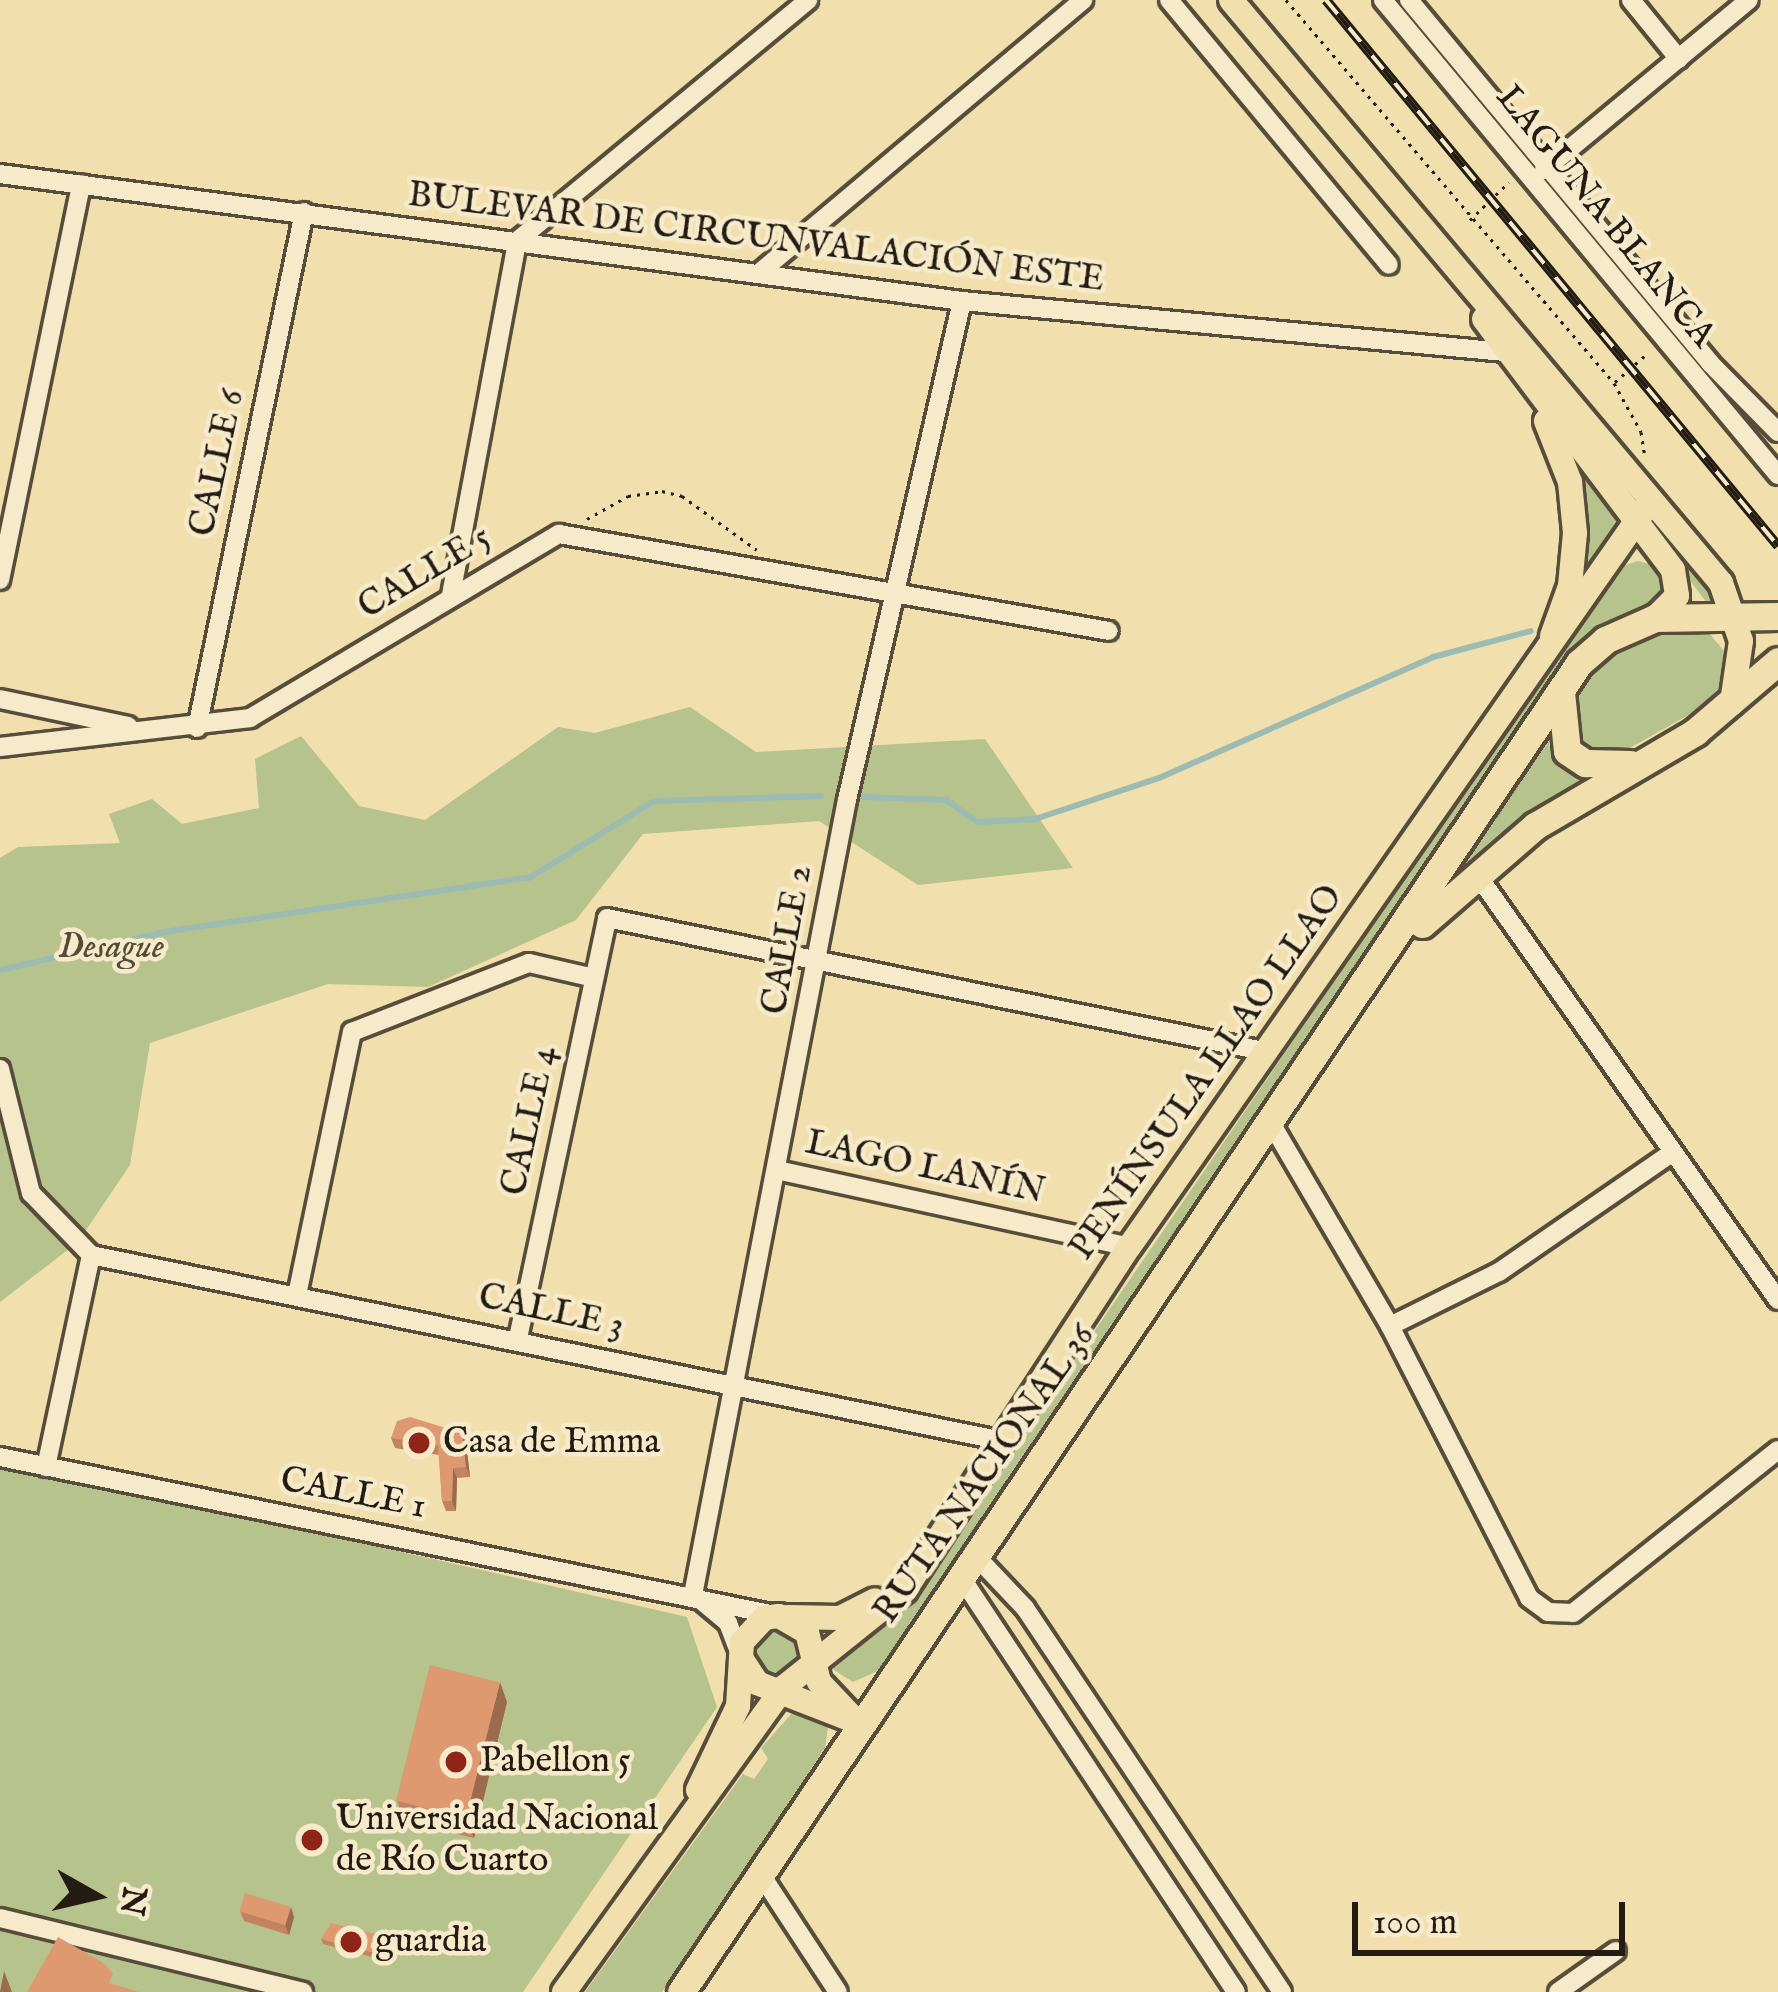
<!DOCTYPE html>
<html>
<head>
<meta charset="utf-8">
<style>
	body { margin:0 }
	#map { position:relative; width:1778px; height:1992px; overflow:hidden; background:#f1dfad; font-family:"IM FELL English",serif }
	div>[style] { position:absolute }
	[style*='--x'] { left:calc(var(--x)*1px); top:calc(var(--y)*1px); width:calc(var(--w)*1px); rotate:calc(var(--a)*1deg) }
	.green>* { inset:0; background:#b6c38d }
	.round { border-radius:50% }
	.stream>* { height:6px; margin:-3px; padding:0 3px; transform-origin:3px; border-radius:3px; background:#9cbbb2 }
	.path>* { height:3px; margin-top:-1.5px; transform-origin:0; background:repeating-linear-gradient(90deg,#241c13 0 3px,transparent 0 9px) }
	.roads { filter:drop-shadow(3px 0 #574d3a) drop-shadow(-3px 0 #574d3a) drop-shadow(0 3px #574d3a) drop-shadow(0 -3px #574d3a) }
	.minor>* { height:18px; margin:-9px; padding:0 9px; transform-origin:9px; border-radius:9px; background:#f6eaca }
	.major>* { height:24px; margin:-12px; padding:0 12px; transform-origin:12px; border-radius:12px; background:#f1dfad }
	.highway>* { height:27px; margin:-13.5px; padding:0 13.5px; transform-origin:13.5px; border-radius:13.5px; background:#f1dfad }
	.rail>* { height:10px; margin-top:-5px; transform-origin:0; background:repeating-linear-gradient(90deg,#f6eaca 0 18px,#241c13 0 36px); box-sizing:border-box; border-block:3px solid #241c13 }
	.wall>* { inset:0; background:#c08460 }
	.shaded-wall>* { inset:0; background:#9c6b4e }
	.building>* { inset:0; background:#df9970; transform-origin:0 0 }
	.dots>* { width:33px; height:33px; translate:-50% -50%; box-sizing:border-box; border:6px solid #f6eaca; border-radius:50% }
	span { translate:-50% -50%; white-space:nowrap; text-align:center; line-height:1.15; -webkit-text-stroke:9px #f6eaca; paint-order:stroke }
	.street-label { font-size:36px; color:#241c13 }
	.park-label { font-size:36px; color:#504e38; font-style:italic }
	.poi-label { font-size:36px; color:#241c13 }
	.left { translate:0 -50%; text-align:left }
	.north { position:absolute; left:36px; top:1836px; width:120px; height:120px; -webkit-text-stroke:9px #f6eaca; paint-order:stroke; rotate:98deg; font-size:33px; font-weight:700; line-height:48px; text-align:center; color:#241c13 }
	.north::after { content:''; display:block; margin:auto; width:42px; height:54px; background:#241c13; clip-path:polygon(50% 0,100% 100%,50% 72%,0 100%) }
	.scale { position:absolute; left:1352px; top:1902px; width:273px; height:54px; box-sizing:border-box; border:6px solid #241c13; border-top:0; padding-left:15px; font-size:36px; line-height:42px; white-space:nowrap; color:#241c13; -webkit-text-stroke:9px #f6eaca; paint-order:stroke }
</style>
</head>
<body>
<div id="map">
	<div class="green">
		<div style="clip-path:polygon(1572px 456px,1626px 522px,1580px 593px)"></div>
		<div style="clip-path:polygon(1656px 514px,1722px 604px,1707px 603px,1647px 524px)"></div>
		<div style="clip-path:polygon(1638px 561px,1658px 566px,1664px 584px,1656px 601px,1596px 628px,882px 1669px,853px 1682px,826px 1665px,835px 1649px,891px 1618px,922px 1583px,1580px 622px,1619px 567px)"></div>
		<div style="clip-path:polygon(1677px 625px,1704px 627px,1724px 651px,1717px 699px,1621px 753px,1591px 753px,1572px 739px,1569px 711px,1581px 683px,1607px 657px)"></div>
		<div style="clip-path:polygon(690px 707px,756px 752px,985px 739px,1073px 868px,918px 885px,819px 821px,643px 834px,576px 920px,428px 987px,328px 984px,150px 1043px,130px 1165px,78px 1242px,0 1302px,0 858px,18px 847px,120px 843px,109px 814px,152px 799px,182px 824px,259px 808px,255px 759px,301px 736px,359px 806px,425px 820px,558px 727px,595px 733px)"></div>
		<div style="clip-path:polygon(1546px 735px,1554px 759px,1572px 774px,1598px 779px,1436px 892px)"></div>
		<div style="clip-path:polygon(0 1460px,687px 1617px,717px 1707px,523px 1992px,0 1992px)"></div>
		<div class="round" style="left:751px;top:1628px;width:50px;height:50px"></div>
		<div style="clip-path:polygon(793px 1712px,828px 1727px,825px 1748px,662px 1992px,585px 1992px,743px 1774px,754px 1779px,768px 1759px,761px 1748px)"></div>
	</div>
	<div class="stream">
		<div style="--x:863;--y:797;--w:83;--a:2.1"></div>
		<div style="--x:946;--y:800;--w:39;--a:35"></div>
		<div style="--x:978;--y:822;--w:57;--a:-3"></div>
		<div style="--x:1035;--y:819;--w:131;--a:-18.3"></div>
		<div style="--x:1159;--y:778;--w:300;--a:-23.8"></div>
		<div style="--x:1433;--y:657;--w:101;--a:-14.9"></div>
		<div style="--x:0;--y:970;--w:168;--a:-13"></div>
		<div style="--x:164;--y:932;--w:371;--a:-8.5"></div>
		<div style="--x:531;--y:877;--w:145;--a:-31.7"></div>
		<div style="--x:654;--y:801;--w:167;--a:-1.7"></div>
	</div>
	<div class="path">
		<div style="--x:1286;--y:0;--w:504;--a:49.42"></div>
		<div style="--x:1614;--y:383;--w:56;--a:61.1"></div>
		<div style="--x:1641;--y:432;--w:26;--a:81"></div>
		<div style="--x:1470;--y:220;--w:54;--a:-44.3"></div>
		<div style="--x:1615;--y:382;--w:44;--a:-41.3"></div>
		<div style="--x:587;--y:519;--w:47;--a:-29.3"></div>
		<div style="--x:628;--y:496;--w:34;--a:-8"></div>
		<div style="--x:662;--y:491;--w:21;--a:14"></div>
		<div style="--x:682;--y:496;--w:92;--a:35.8"></div>
	</div>
	<div class="roads">
		<div class="minor">
			<div style="--x:1169;--y:0;--w:344;--a:50.3"></div>
			<div style="--x:1383;--y:0;--w:618;--a:50.25"></div>
			<div style="--x:1409;--y:0;--w:472;--a:50.3"></div>
			<div style="--x:1710;--y:363;--w:97;--a:45.4"></div>
			<div style="--x:1631;--y:0;--w:76;--a:50.9"></div>
			<div style="--x:1544;--y:170;--w:266;--a:-39.7"></div>
			<div style="--x:0;--y:174;--w:970;--a:7.52"></div>
			<div style="--x:962;--y:301;--w:545;--a:5.37"></div>
			<div style="--x:759;--y:273;--w:424;--a:-40.1"></div>
			<div style="--x:0;--y:580;--w:404;--a:-78.4"></div>
			<div style="--x:451;--y:595;--w:360;--a:-79.4"></div>
			<div style="--x:517;--y:241;--w:378;--a:-39.6"></div>
			<div style="--x:0;--y:699;--w:131;--a:11.9"></div>
			<div style="--x:197;--y:728;--w:527;--a:-78.28"></div>
			<div style="--x:0;--y:747;--w:252;--a:-6.6"></div>
			<div style="--x:250;--y:718;--w:360;--a:-30.8"></div>
			<div style="--x:559;--y:534;--w:558;--a:10"></div>
			<div style="--x:1476;--y:873;--w:523;--a:54.73"></div>
			<div style="--x:0;--y:1069;--w:128;--a:76"></div>
			<div style="--x:31;--y:1193;--w:86;--a:45.9"></div>
			<div style="--x:1271;--y:1123;--w:235;--a:59.6"></div>
			<div style="--x:1390;--y:1326;--w:305;--a:62.9"></div>
			<div style="--x:1529;--y:1598;--w:24;--a:36"></div>
			<div style="--x:1548;--y:1612;--w:25;--a:2"></div>
			<div style="--x:1573;--y:1613;--w:262;--a:-38.5"></div>
			<div style="--x:777;--y:1170;--w:360;--a:12.3"></div>
			<div style="--x:91;--y:1255;--w:926;--a:11.53"></div>
			<div style="--x:297;--y:1295;--w:269;--a:-78.2"></div>
			<div style="--x:352;--y:1032;--w:190;--a:-21.3"></div>
			<div style="--x:529;--y:963;--w:67;--a:13"></div>
			<div style="--x:1390;--y:1326;--w:122;--a:-26.4"></div>
			<div style="--x:1499;--y:1272;--w:211;--a:-34.6"></div>
			<div style="--x:518;--y:1338;--w:429;--a:-78"></div>
			<div style="--x:607;--y:918;--w:669;--a:11.46"></div>
			<div style="--x:0;--y:1457;--w:791;--a:11.52"></div>
			<div style="--x:46;--y:1467;--w:217;--a:-78"></div>
			<div style="--x:973;--y:1553;--w:76;--a:46.6"></div>
			<div style="--x:1025;--y:1608;--w:462;--a:56.2"></div>
			<div style="--x:959;--y:1574;--w:501;--a:56.47"></div>
			<div style="--x:693;--y:1595;--w:810;--a:-79.04"></div>
			<div style="--x:847;--y:800;--w:512;--a:-77.02"></div>
			<div style="--x:702;--y:1601;--w:34;--a:40"></div>
			<div style="--x:728;--y:1623;--w:34;--a:69"></div>
			<div style="--x:760;--y:1873;--w:142;--a:56.8"></div>
			<div style="--x:0;--y:1918;--w:312;--a:13.7"></div>
			<div style="--x:1558;--y:1992;--w:71;--a:-35.3"></div>
		</div>
		<div class="major">
			<div style="--x:1231;--y:0;--w:762;--a:49.95"></div>
			<div style="--x:1721;--y:583;--w:61;--a:71"></div>
			<div style="--x:1741;--y:641;--w:63;--a:98.3"></div>
			<div style="--x:1484;--y:319;--w:314;--a:53"></div>
			<div style="--x:1673;--y:570;--w:26;--a:81"></div>
			<div style="--x:1677;--y:596;--w:31;--a:135"></div>
			<div style="--x:1546;--y:421;--w:66;--a:68.5"></div>
			<div style="--x:1570;--y:482;--w:51;--a:84.4"></div>
			<div style="--x:1575;--y:533;--w:53;--a:95.4"></div>
			<div style="--x:1570;--y:586;--w:53;--a:109.8"></div>
			<div style="--x:788;--y:1617;--w:52;--a:1.1"></div>
			<div style="--x:840;--y:1618;--w:39;--a:-27"></div>
			<div style="--x:741;--y:1658;--w:30;--a:57"></div>
			<div style="--x:757;--y:1683;--w:107;--a:21.3"></div>
			<div style="--x:698;--y:1790;--w:93;--a:-64.5"></div>
			<div style="--x:738;--y:1706;--w:64;--a:-86.4"></div>
			<div style="--x:742;--y:1642;--w:33;--a:-47"></div>
			<div style="--x:764;--y:1618;--w:15;--a:-8"></div>
			<div style="--x:779;--y:1616;--w:32;--a:30"></div>
			<div style="--x:807;--y:1632;--w:51;--a:76.5"></div>
			<div style="--x:819;--y:1682;--w:55;--a:46.5"></div>
			<div style="--x:564;--y:1992;--w:376;--a:-54.2"></div>
			<div style="--x:784;--y:1687;--w:155;--a:-38.7"></div>
			<div style="--x:905;--y:1590;--w:410;--a:-56.9"></div>
			<div style="--x:1129;--y:1247;--w:911;--a:-55.05"></div>
		</div>
		<div class="highway">
			<div style="--x:1561;--y:692;--w:59;--a:84.2"></div>
			<div style="--x:1567;--y:751;--w:22;--a:34"></div>
			<div style="--x:1585;--y:763;--w:45;--a:1.3"></div>
			<div style="--x:1422;--y:924;--w:150;--a:-40.9"></div>
			<div style="--x:1535;--y:826;--w:186;--a:-30.4"></div>
			<div style="--x:1695;--y:732;--w:109;--a:-40.5"></div>
			<div style="--x:681;--y:1992;--w:1604;--a:-55.95"></div>
			<div style="--x:1579;--y:663;--w:35;--a:-41"></div>
			<div style="--x:1605;--y:640;--w:55;--a:-23.7"></div>
			<div style="--x:1655;--y:618;--w:123;--a:-0.9"></div>
		</div>
	</div>
	<div class="rail">
		<div style="--x:1326;--y:0;--w:709;--a:50.38"></div>
	</div>
	<div class="wall">
		<div style="clip-path:polygon(462px 1433px,466px 1443px,470px 1477px,457px 1478px,456px 1511px,446px 1511px,442px 1501px,439px 1455px,395px 1448px,391px 1438px)"></div>
		<div style="clip-path:polygon(507px 1702px,474px 1838px,405px 1822px,397px 1801px)"></div>
		<div style="clip-path:polygon(240px 1911px,294px 1917px,289px 1935px,244px 1921px)"></div>
		<div style="clip-path:polygon(321px 1939px,378px 1940px,376px 1958px,323px 1944px)"></div>
	</div>
	<div class="shaded-wall">
		<div style="clip-path:polygon(462px 1433px,466px 1443px,470px 1477px,466px 1467px)"></div>
		<div style="clip-path:polygon(453px 1468px,457px 1478px,456px 1511px,452px 1501px)"></div>
		<div style="clip-path:polygon(500px 1682px,507px 1702px,474px 1838px,466px 1818px)"></div>
		<div style="clip-path:polygon(291px 1907px,294px 1917px,289px 1935px,285px 1924px)"></div>
		<div style="clip-path:polygon(4px 1971px,12px 1992px,0 1992px)"></div>
	</div>
	<div class="building">
		<div style="clip-path:polygon(410px 1417px,462px 1433px,466px 1467px,453px 1468px,452px 1501px,442px 1501px,438px 1445px,391px 1438px,397px 1421px)"></div>
		<div style="left:430px;top:1665px;width:72px;height:140px;rotate:14deg"></div>
		<div style="left:245px;top:1893px;width:48px;height:19px;rotate:17deg"></div>
		<div style="clip-path:polygon(331px 1923px,376px 1934px,374px 1953px,321px 1939px)"></div>
		<div style="clip-path:polygon(58px 1937px,102px 1962px,113px 1973px,109px 1983px,139px 1992px,27px 1992px)"></div>
	</div>
	<div class="dots">
		<div style="left:419px;top:1443px;background:#8f2418"></div>
		<div style="left:456px;top:1762px;background:#8f2418"></div>
		<div style="left:312px;top:1840px;background:#8f2418"></div>
		<div style="left:351px;top:1942px;background:#8f2418"></div>
	</div>
	<div class="street-label">
		<span style="left:1605px;top:217px;rotate:51deg">LAGUNA BLANCA</span>
		<span style="left:756px;top:238px;rotate:7deg">BULEVAR DE CIRCUNVALACIÓN ESTE</span>
		<span style="left:218px;top:463px;rotate:-78deg">CALLE 6</span>
		<span style="left:425px;top:573px;rotate:-31deg">CALLE 5</span>
		<span style="left:788px;top:940px;rotate:-80deg">CALLE 2</span>
		<span style="left:1207px;top:1073px;rotate:-55deg">PENÍNSULA LLAO LLAO</span>
		<span style="left:530px;top:1121px;rotate:-78deg">CALLE 4</span>
		<span style="left:925px;top:1168px;rotate:12deg">LAGO LANÍN</span>
		<span style="left:551px;top:1312px;rotate:12deg">CALLE 3</span>
		<span style="left:985px;top:1474px;rotate:-55deg">RUTA NACIONAL 36</span>
		<span style="left:353px;top:1494px;rotate:11deg">CALLE 1</span>
	</div>
	<div class="park-label">
		<span style="left:111px;top:948px">Desague</span>
	</div>
	<div class="poi-label">
		<span class="left" style="left:443px;top:1443px">Casa de Emma</span>
		<span class="left" style="left:480px;top:1762px">Pabellon 5</span>
		<span class="left" style="left:336px;top:1840px">Universidad Nacional<br>de Río Cuarto</span>
		<span class="left" style="left:375px;top:1942px">guardia</span>
	</div>
	<div class="north">N</div>
	<div class="scale">100 m</div>
</div>
</body>
</html>
